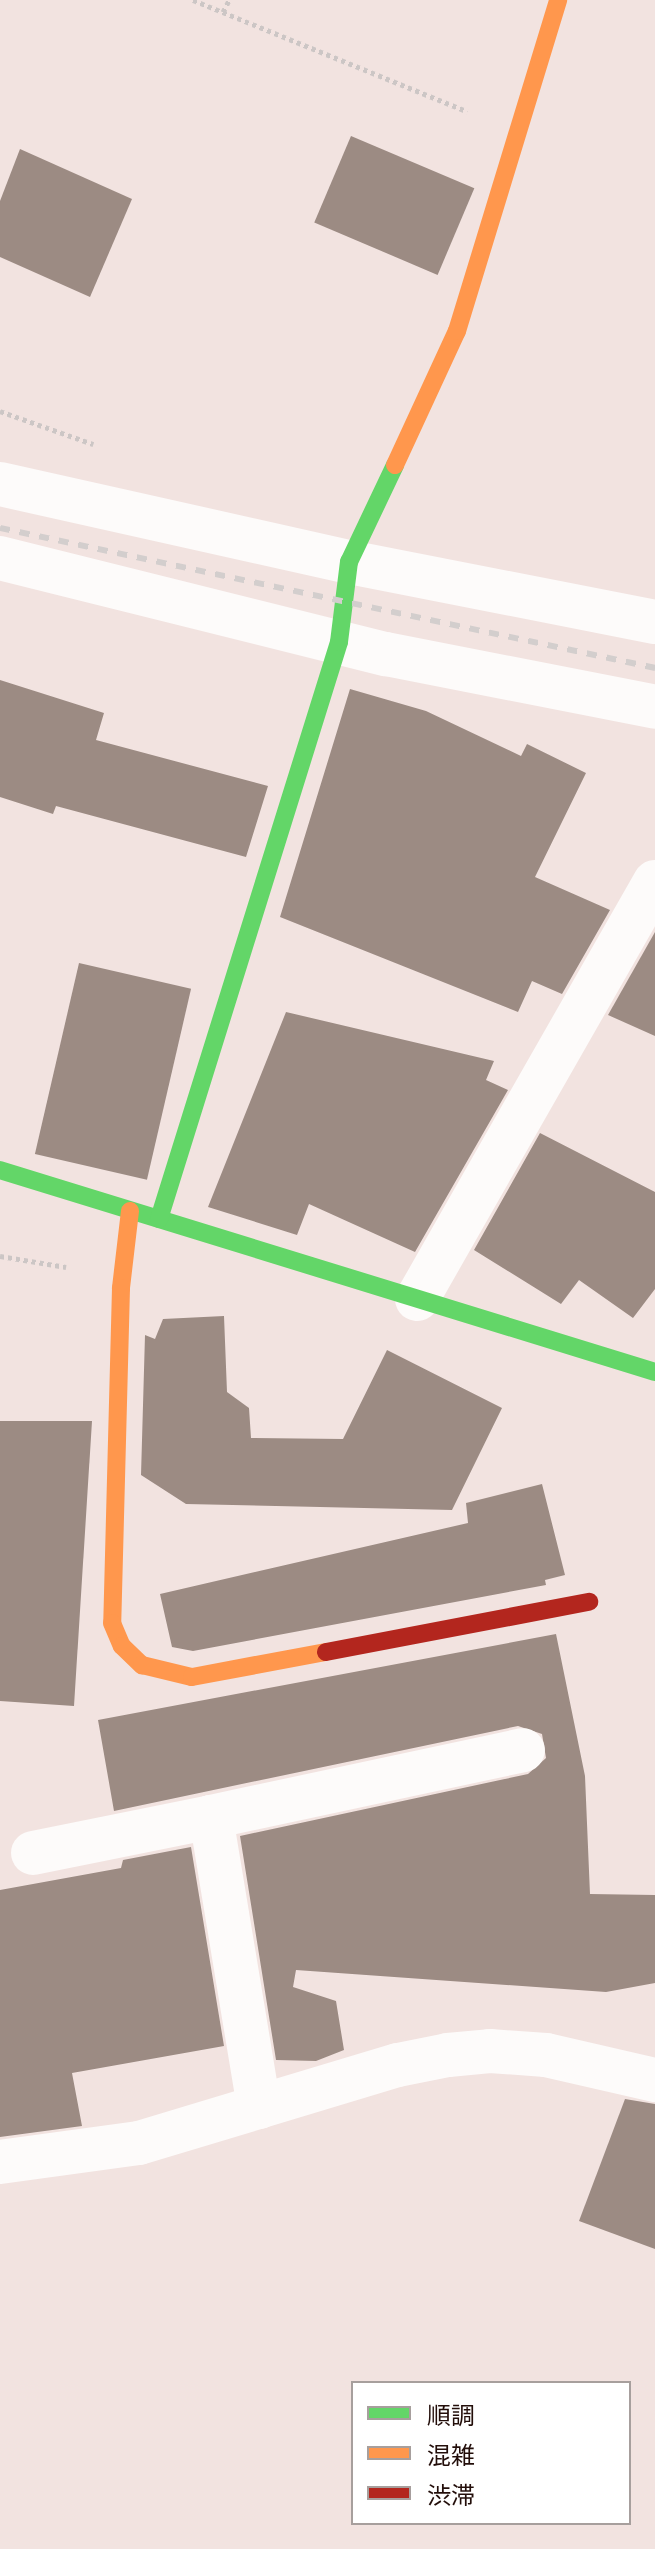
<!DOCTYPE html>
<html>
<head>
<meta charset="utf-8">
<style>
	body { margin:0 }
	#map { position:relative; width:655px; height:2549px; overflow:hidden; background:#f2e3e0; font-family:Rubik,"Noto Sans JP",sans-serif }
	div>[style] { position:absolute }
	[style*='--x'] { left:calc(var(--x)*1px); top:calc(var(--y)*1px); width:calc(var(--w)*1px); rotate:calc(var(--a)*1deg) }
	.building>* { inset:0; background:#9c8b83; transform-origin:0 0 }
	.path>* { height:5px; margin-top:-2.5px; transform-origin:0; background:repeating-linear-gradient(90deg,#ccc6c5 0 4px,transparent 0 8px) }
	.street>* { height:44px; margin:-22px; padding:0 22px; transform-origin:22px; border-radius:22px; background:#fdfbfa }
	.fast>* { height:18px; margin:-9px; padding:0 9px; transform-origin:9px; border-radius:9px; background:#63d668 }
	.slow>* { height:18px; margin:-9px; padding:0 9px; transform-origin:9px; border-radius:9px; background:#ff974d }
	.jam>* { height:18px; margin:-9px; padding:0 9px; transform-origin:9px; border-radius:9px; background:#b3261e }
	.rail>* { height:6px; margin-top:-3px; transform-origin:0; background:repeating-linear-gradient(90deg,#d3cecd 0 10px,transparent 0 20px) }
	span { translate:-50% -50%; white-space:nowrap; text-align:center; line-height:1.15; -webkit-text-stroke:8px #fff; paint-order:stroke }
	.legend { position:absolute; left:351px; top:2381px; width:280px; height:144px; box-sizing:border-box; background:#fff; border:2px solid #a79f9d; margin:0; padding:10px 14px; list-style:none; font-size:24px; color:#230e0a }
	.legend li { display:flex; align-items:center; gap:16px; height:40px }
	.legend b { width:40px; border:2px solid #a79f9d }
</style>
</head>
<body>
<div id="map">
	<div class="building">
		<div style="left:351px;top:136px;width:134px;height:94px;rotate:23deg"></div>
		<div style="clip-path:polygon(20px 149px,132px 199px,90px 297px,0 257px,0 201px)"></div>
		<div style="clip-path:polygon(0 680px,104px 713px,96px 740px,268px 786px,246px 857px,56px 806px,53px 814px,0 797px)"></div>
		<div style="clip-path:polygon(350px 689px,426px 711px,521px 756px,527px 744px,586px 773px,535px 877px,610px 910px,562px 994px,532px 981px,518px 1012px,280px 917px)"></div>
		<div style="clip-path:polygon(655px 932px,655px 1036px,608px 1015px)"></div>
		<div style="left:79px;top:963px;width:115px;height:196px;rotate:13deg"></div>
		<div style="clip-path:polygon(286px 1012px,494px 1061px,486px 1080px,508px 1090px,415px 1252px,309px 1204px,297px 1235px,208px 1207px)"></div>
		<div style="clip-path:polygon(540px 1133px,655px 1192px,655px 1289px,633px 1318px,579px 1280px,561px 1304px,474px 1250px)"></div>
		<div style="clip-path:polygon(224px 1316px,227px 1392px,249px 1408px,251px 1438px,343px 1439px,387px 1350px,502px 1408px,452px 1510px,186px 1504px,141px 1475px,145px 1335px,155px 1339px,163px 1319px)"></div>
		<div style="clip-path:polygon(0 1421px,92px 1421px,74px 1706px,0 1701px)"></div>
		<div style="clip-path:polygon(542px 1484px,565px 1575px,545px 1580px,546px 1585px,193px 1651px,172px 1647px,160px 1594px,468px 1523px,466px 1503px)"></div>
		<div style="clip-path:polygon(556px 1634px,585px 1776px,590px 1894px,655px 1895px,655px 1983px,606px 1992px,296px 1970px,293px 1987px,336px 2001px,344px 2050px,316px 2061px,276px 2060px,240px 1836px,528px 1774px,546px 1758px,542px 1734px,518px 1726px,114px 1811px,98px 1720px)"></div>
		<div style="clip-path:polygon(191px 1847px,224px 2046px,72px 2073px,82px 2126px,0 2137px,0 1890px,121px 1868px,123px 1860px)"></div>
		<div style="clip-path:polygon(625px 2099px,655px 2104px,655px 2249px,579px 2221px)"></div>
	</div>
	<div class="path">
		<div style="--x:193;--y:0;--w:296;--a:22.1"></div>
		<div style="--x:223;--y:12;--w:13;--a:-63"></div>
		<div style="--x:0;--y:411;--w:99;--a:19.5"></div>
		<div style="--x:0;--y:1256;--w:67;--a:9.5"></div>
	</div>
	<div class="street">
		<div style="--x:0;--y:484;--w:358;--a:12.6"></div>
		<div style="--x:349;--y:562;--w:312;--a:11.1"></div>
		<div style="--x:0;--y:558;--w:398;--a:14"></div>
		<div style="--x:386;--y:654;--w:274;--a:11.1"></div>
		<div style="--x:417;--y:1299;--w:480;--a:-60.3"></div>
		<div style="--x:33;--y:1853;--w:182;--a:-11.4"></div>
		<div style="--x:259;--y:2107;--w:294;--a:-99.4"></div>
		<div style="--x:211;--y:1817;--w:319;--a:-12.1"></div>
		<div style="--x:0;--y:2162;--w:140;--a:-7.8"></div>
		<div style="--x:139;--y:2143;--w:270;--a:-16.8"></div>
		<div style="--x:398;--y:2065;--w:51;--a:-11.3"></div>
		<div style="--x:448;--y:2055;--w:42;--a:-5.4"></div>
		<div style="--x:490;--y:2051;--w:56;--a:4.1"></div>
		<div style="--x:546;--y:2055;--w:112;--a:12.9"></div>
	</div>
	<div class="fast">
		<div style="--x:0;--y:1170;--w:685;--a:17.14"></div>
		<div style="--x:159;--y:1219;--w:604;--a:-72.67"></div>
		<div style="--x:339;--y:642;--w:81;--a:-82.9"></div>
		<div style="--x:349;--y:562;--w:107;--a:-64.6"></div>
	</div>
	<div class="slow">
		<div style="--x:395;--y:465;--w:148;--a:-65.2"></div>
		<div style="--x:457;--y:331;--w:346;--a:-73"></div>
		<div style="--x:130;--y:1211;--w:78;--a:96.7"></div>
		<div style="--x:121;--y:1288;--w:335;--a:91.5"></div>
		<div style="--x:112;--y:1623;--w:25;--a:67"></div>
		<div style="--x:122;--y:1646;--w:28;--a:44"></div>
		<div style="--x:142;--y:1665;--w:51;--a:13.5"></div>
		<div style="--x:192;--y:1677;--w:136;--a:-10.6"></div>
	</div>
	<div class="jam">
		<div style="--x:326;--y:1652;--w:268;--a:-10.8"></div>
	</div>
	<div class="rail">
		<div style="--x:0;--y:528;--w:670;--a:12.06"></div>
	</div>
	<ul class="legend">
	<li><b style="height:10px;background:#63d668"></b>順調</li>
	<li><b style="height:10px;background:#ff974d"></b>混雑</li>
	<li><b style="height:10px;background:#b3261e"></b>渋滞</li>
	</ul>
</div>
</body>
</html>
